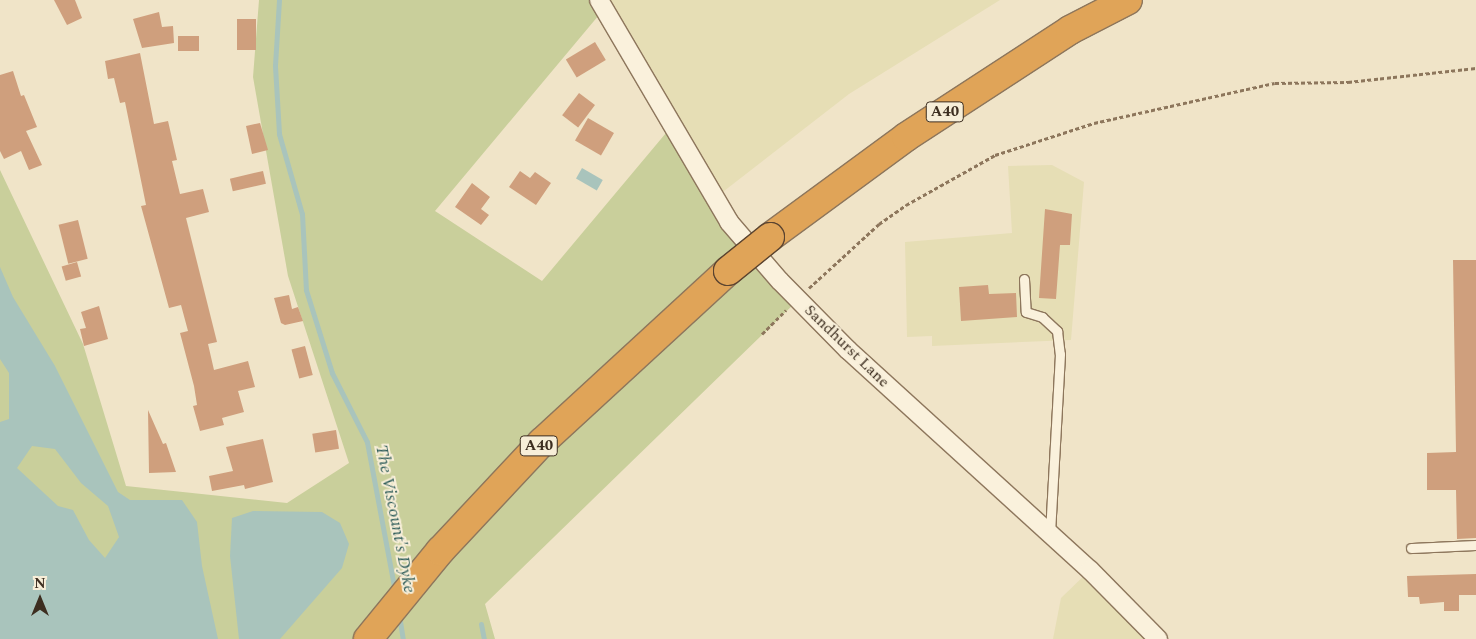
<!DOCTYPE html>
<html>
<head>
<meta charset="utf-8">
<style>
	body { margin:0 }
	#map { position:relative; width:1476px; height:639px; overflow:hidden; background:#f0e4c8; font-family:Spectral,serif }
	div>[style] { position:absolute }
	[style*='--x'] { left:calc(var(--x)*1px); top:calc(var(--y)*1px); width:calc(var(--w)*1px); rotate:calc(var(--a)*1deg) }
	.farmland>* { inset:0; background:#e6deb5 }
	.green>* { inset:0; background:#c9cf9b }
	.water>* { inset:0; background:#a9c4bc; transform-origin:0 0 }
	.stream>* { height:5px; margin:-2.5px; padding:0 2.5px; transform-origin:2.5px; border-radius:2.5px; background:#a9c4bc }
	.building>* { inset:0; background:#cf9f7d; transform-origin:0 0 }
	.path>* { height:3px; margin-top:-1.5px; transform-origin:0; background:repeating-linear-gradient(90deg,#8d765c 0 4px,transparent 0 6.5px) }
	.roads { filter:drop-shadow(1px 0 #8d765c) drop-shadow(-1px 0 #8d765c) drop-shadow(0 1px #8d765c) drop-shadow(0 -1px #8d765c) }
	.lane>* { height:9px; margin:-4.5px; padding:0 4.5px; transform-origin:4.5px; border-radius:4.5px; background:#faf1dc }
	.street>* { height:18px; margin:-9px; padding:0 9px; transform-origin:9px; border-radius:9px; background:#faf1dc }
	.highway>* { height:28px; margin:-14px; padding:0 14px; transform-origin:14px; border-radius:14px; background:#e0a458 }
	.bridges { filter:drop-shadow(1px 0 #5b4430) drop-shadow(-1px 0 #5b4430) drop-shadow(0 1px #5b4430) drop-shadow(0 -1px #5b4430) }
	.highway-bridge>* { height:28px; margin:-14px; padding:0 14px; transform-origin:14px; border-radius:14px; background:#e0a458 }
	span { translate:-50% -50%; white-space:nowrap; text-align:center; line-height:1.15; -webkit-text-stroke:4px #f7eed8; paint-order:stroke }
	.shield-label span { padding:1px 4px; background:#f7eed8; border:1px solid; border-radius:4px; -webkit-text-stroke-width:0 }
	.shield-label { font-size:15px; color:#3d2e20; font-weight:700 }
	.street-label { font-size:16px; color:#3d2e20 }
	.water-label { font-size:18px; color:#2f5d5a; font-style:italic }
	.north { position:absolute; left:15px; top:574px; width:50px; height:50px; -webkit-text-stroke:4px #f7eed8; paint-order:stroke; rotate:0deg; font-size:14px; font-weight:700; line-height:20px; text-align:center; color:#3d2e20 }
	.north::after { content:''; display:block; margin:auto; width:18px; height:22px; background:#3d2e20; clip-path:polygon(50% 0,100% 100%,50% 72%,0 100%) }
</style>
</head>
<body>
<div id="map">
	<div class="farmland">
		<div style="clip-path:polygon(599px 0,1000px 0,849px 94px,715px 198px)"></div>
		<div style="clip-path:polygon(1052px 165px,1084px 182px,1071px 340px,932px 346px,932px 336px,907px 337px,905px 242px,1012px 233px,1008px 166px)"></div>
		<div style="clip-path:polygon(1090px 570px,1158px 639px,1053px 639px,1061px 598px)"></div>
	</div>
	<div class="green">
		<div style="clip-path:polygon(259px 0,599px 0,604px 9px,435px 211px,542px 281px,671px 127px,729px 222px,799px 299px,485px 604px,495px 639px,0 639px,0 170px,83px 344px,126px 486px,287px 503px,349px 463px,288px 276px,253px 77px)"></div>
	</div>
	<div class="water">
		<div style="left:582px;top:168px;width:24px;height:12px;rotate:30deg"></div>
		<div style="clip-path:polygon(evenodd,0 267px,13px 297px,55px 366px,118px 492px,130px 500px,182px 500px,197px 522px,202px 566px,218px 639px,0 639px,0 422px,9px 419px,9px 373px,0 359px,0 267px,32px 446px,55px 449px,81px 483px,108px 506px,119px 537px,105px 558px,89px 540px,73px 510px,58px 506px,17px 468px,32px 446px)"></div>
		<div style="clip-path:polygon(253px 511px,322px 512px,340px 523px,349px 544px,342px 568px,280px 639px,239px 639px,230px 556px,232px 518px)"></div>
	</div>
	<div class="stream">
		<div style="--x:279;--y:0;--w:66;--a:93.5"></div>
		<div style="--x:275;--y:66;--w:68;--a:86.6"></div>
		<div style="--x:279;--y:134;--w:83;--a:74"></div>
		<div style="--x:302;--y:214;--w:76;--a:87"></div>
		<div style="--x:306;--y:290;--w:87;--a:72.6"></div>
		<div style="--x:332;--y:373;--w:77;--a:63.1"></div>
		<div style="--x:367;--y:442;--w:153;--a:79.4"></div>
		<div style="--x:399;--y:615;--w:24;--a:81"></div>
		<div style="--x:481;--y:624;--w:15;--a:79"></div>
	</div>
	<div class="building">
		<div style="clip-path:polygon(54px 0,75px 0,82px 18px,67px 25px)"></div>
		<div style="clip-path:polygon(159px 12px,162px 27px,173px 26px,174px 43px,142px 48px,133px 19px)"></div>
		<div style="left:237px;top:19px;width:19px;height:31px"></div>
		<div style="left:178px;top:36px;width:21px;height:15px"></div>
		<div style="left:595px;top:42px;width:21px;height:34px;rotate:59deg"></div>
		<div style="clip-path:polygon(140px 53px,154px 124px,168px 121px,177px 160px,172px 161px,180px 194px,203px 189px,209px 212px,186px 218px,217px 342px,208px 344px,214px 370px,248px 361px,255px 387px,238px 391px,244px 412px,222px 418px,224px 425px,200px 431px,193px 406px,197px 405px,194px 386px,180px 333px,188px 331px,181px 305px,169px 308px,141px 206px,146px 205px,125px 102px,120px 103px,114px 78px,108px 79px,105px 61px)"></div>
		<div style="clip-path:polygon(13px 71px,21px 96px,24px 95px,37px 127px,26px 131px,42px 165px,29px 170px,21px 151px,4px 159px,0 151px,0 75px)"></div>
		<div style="left:579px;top:93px;width:20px;height:28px;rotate:37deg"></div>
		<div style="left:588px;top:118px;width:30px;height:26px;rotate:30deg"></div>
		<div style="clip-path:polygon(260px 123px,268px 150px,252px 154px,246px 126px)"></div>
		<div style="left:263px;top:171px;width:13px;height:34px;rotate:77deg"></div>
		<div style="clip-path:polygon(520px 171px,530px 178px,535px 172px,551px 183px,536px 205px,509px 187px)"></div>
		<div style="clip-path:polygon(472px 183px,490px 197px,481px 209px,489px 215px,481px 225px,455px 207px)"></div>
		<div style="clip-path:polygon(1045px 209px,1072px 214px,1070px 245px,1060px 245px,1056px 299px,1039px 298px)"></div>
		<div style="left:78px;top:220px;width:40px;height:20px;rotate:76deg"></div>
		<div style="clip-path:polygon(1453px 260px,1476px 260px,1476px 538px,1457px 539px,1456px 490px,1427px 490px,1427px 453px,1456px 452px)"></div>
		<div style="left:77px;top:262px;width:15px;height:16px;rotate:74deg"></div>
		<div style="clip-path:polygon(988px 285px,989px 294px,1016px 293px,1017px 317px,961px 321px,959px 287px)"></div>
		<div style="clip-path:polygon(289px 295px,292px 309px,298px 307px,303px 321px,285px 325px,281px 323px,274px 298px)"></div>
		<div style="clip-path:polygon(99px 306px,108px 339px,84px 346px,80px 329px,86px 328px,81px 312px)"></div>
		<div style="left:305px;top:346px;width:30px;height:14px;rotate:75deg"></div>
		<div style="clip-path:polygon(148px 410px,163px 444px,166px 443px,176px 472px,149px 473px)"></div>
		<div style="left:336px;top:430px;width:19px;height:24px;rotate:81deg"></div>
		<div style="clip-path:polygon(263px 439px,273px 482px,245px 489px,244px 485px,212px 491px,209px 476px,233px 471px,226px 447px)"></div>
		<div style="clip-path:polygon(1476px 574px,1476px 595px,1459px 595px,1459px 611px,1444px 611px,1444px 602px,1420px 604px,1419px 597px,1408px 597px,1407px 576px)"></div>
	</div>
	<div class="path">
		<div style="--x:809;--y:288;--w:95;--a:-42.4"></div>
		<div style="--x:879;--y:224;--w:33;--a:-35"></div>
		<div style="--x:906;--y:205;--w:102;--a:-29.3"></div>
		<div style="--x:995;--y:155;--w:104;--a:-17.9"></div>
		<div style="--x:1094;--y:123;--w:185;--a:-12.5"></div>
		<div style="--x:1275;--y:83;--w:73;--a:-0.8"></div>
		<div style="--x:1348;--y:82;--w:129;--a:-6.2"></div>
		<div style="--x:762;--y:334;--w:34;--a:-45"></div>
	</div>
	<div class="roads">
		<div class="lane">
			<div style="--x:1024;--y:279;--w:33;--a:87"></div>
			<div style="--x:1026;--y:312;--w:17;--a:17"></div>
			<div style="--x:1042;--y:317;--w:21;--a:43"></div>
			<div style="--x:1057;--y:331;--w:23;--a:83"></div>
			<div style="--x:1060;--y:354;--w:178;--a:93.2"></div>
			<div style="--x:1411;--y:548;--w:65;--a:-2.6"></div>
		</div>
		<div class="street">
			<div style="--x:599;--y:0;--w:257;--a:59.6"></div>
			<div style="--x:729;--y:222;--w:78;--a:49.2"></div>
			<div style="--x:780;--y:281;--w:97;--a:45.4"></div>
			<div style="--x:848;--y:350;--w:327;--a:42.3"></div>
			<div style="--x:1090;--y:570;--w:97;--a:45.4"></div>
		</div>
		<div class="highway">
			<div style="--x:770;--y:237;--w:169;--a:-36.3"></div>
			<div style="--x:906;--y:137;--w:196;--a:-33.1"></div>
			<div style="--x:1070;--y:30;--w:65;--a:-27.3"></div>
			<div style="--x:368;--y:639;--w:114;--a:-50.7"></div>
			<div style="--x:440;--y:551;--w:149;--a:-46.9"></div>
			<div style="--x:542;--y:442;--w:253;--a:-42.6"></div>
		</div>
	</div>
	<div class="bridges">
		<div class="highway-bridge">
			<div style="--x:728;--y:271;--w:54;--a:-39"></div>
		</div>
	</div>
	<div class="shield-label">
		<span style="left:945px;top:112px">A40</span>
		<span style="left:539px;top:446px">A40</span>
	</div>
	<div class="street-label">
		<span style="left:847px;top:346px;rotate:44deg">Sandhurst Lane</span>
	</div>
	<div class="water-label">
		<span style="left:395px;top:519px;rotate:79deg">The Viscount's Dyke</span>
	</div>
	<div class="north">N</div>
</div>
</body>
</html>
